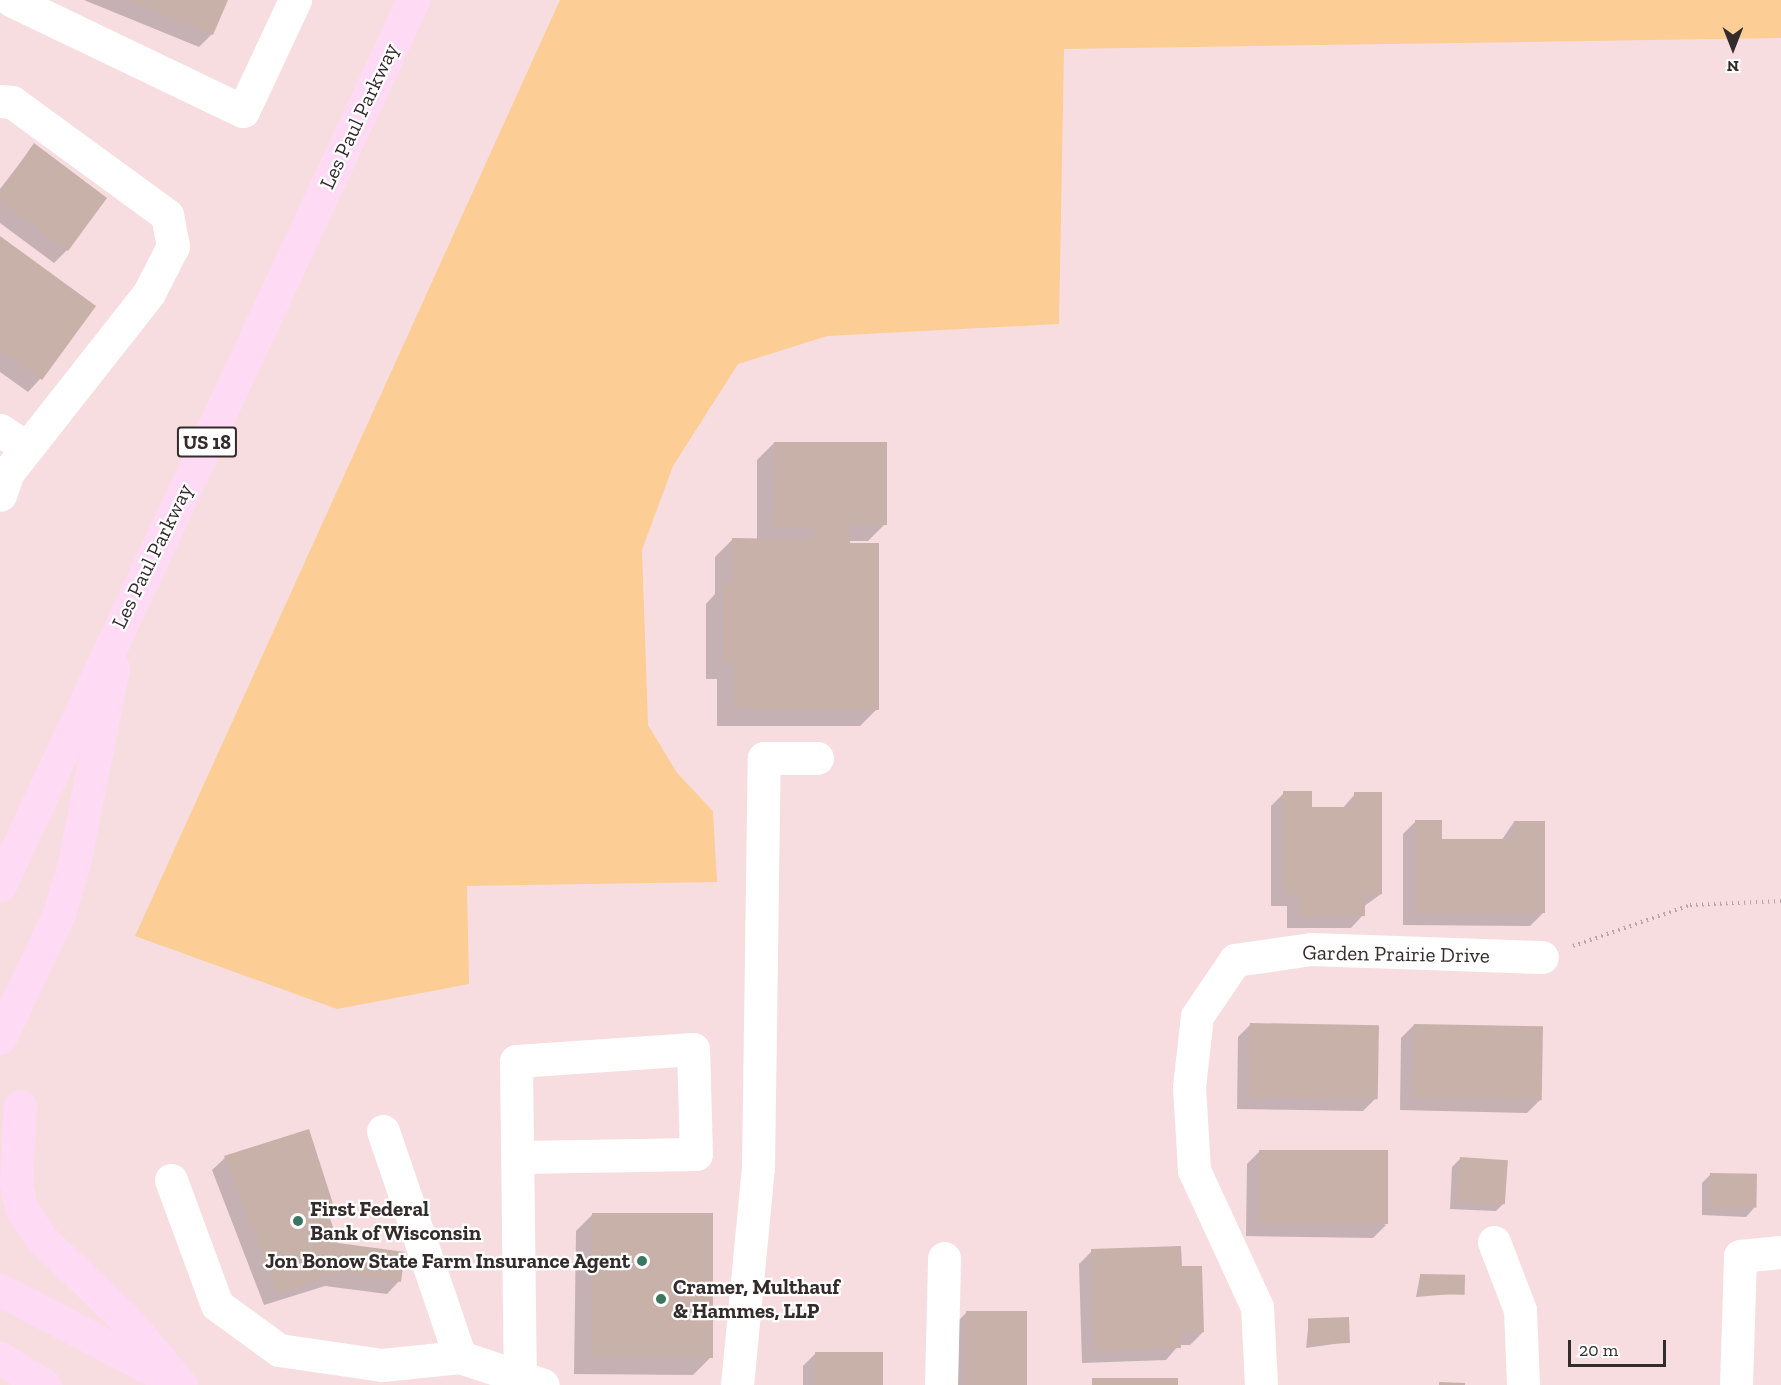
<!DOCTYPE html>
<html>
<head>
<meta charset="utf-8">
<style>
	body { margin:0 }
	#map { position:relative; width:1781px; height:1385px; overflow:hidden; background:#f7dde0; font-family:"Zilla Slab",serif }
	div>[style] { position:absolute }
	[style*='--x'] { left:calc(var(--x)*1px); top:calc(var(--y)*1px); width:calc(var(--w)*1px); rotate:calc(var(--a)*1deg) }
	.green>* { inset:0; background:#fccd94 }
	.shadow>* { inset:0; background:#0003 }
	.building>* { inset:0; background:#c8b1a9; transform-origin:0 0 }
	.path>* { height:4px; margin-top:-2px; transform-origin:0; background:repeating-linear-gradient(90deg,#b9a4a7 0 1.5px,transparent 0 6px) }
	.minor>* { height:33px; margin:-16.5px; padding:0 16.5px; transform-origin:16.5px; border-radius:16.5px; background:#fff }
	.major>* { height:33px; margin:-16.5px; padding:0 16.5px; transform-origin:16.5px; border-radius:16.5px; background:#fedaf4 }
	.dots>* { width:16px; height:16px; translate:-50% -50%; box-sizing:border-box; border:3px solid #fff; border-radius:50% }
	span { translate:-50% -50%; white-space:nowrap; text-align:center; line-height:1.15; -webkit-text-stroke:4.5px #fff; paint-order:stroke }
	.shield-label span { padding:2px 4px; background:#fff; border:2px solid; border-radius:4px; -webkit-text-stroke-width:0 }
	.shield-label { font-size:20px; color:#342b2c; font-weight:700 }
	.street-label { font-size:21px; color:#342b2c }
	.poi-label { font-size:21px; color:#342b2c; font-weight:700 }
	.left { translate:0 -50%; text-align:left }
	.right { translate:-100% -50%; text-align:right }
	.north { position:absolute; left:1703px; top:18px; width:60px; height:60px; -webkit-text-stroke:4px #fff; paint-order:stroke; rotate:180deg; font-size:16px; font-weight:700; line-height:24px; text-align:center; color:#342b2c }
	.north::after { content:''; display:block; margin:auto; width:21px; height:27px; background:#342b2c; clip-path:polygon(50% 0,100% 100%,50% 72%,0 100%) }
	.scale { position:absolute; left:1568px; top:1340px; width:98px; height:27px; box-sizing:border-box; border:3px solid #342b2c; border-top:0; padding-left:8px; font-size:18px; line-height:21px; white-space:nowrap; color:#342b2c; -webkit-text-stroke:4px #fff; paint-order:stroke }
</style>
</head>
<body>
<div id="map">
	<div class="green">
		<div style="clip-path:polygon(560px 0,1781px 0,1781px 38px,1064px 49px,1059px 324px,827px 336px,738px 364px,673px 466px,642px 550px,648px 725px,677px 773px,713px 811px,717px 882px,467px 886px,469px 984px,337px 1009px,135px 936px)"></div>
	</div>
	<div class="shadow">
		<div style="clip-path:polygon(84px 0,226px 0,212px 34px,199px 47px)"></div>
		<div style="clip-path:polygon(34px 145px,67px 250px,54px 263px,0 223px,0 189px)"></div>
		<div style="clip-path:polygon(0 238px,40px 379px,28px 392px,0 372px)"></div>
		<div style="clip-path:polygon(774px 443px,885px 524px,868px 541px,849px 541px,877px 709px,860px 726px,717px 726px,717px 679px,706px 679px,706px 604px,715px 594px,715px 557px,732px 540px,757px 540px,757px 460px)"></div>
		<div style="clip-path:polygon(1284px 793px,1311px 809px,1342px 809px,1355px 794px,1381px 894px,1363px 907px,1363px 915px,1351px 928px,1287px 928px,1287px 906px,1271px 906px,1271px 806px)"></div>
		<div style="clip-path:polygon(1416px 821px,1441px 840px,1501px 841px,1514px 822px,1543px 913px,1530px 926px,1403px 925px,1403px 834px)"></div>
		<div style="clip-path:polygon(1251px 1024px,1376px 1098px,1363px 1111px,1237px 1109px,1238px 1037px)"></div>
		<div style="clip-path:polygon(1414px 1025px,1540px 1100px,1527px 1113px,1400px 1110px,1401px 1038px)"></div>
		<div style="clip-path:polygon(1260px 1151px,1386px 1225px,1373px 1238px,1246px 1236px,1247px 1164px)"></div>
		<div style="clip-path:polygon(225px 1158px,333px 1209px,327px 1215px,337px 1244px,399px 1281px,387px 1294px,325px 1286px,264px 1305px,212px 1170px)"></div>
		<div style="clip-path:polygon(1460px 1159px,1505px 1202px,1496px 1211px,1450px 1209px,1452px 1167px)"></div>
		<div style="clip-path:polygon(1711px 1174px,1754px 1208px,1746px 1217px,1702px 1215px,1702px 1183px)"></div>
		<div style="clip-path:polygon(593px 1214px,710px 1358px,693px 1375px,574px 1374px,576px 1231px)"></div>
		<div style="clip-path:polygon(1092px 1251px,1180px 1268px,1203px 1332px,1190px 1345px,1179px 1345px,1166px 1360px,1082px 1363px,1079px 1264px)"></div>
		<div style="clip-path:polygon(1420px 1276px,1463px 1293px,1416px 1297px)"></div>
		<div style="clip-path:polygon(967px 1312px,1024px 1385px,953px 1385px,954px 1325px)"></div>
		<div style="clip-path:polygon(1309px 1321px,1348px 1342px,1306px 1348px)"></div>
		<div style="clip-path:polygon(816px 1353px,881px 1385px,803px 1385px,803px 1366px)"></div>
	</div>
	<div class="building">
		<div style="clip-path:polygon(128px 0,228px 0,213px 35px)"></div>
		<div style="clip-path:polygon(34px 143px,107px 198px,68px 251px,0 201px,0 192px)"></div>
		<div style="clip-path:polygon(0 236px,96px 306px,42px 380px,0 350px)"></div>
		<div style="clip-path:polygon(774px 442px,887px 442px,887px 525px,850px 525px,850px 543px,879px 543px,879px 710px,733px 709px,733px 663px,722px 663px,722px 585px,732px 585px,732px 538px,814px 539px,814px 527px,773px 527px)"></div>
		<div style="clip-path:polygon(1283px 791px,1312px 791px,1312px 807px,1354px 807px,1354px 792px,1382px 792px,1382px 894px,1365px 895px,1365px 916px,1299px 916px,1299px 894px,1283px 894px)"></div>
		<div style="clip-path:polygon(1415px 820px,1442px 820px,1442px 839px,1514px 839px,1514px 821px,1545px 821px,1545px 913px,1415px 913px)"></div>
		<div style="left:1250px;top:1023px;width:129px;height:74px;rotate:1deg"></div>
		<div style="left:1414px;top:1024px;width:129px;height:74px;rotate:1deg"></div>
		<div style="clip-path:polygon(309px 1129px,335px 1210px,328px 1212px,338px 1243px,405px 1252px,401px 1282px,339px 1273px,277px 1294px,224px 1156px)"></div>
		<div style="left:1259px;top:1150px;width:129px;height:74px"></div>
		<div style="left:1460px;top:1157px;width:48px;height:44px;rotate:4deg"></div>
		<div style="left:1710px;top:1173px;width:47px;height:34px;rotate:1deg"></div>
		<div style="left:592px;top:1213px;width:121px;height:145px"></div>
		<div style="clip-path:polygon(1181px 1246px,1182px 1266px,1202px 1266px,1204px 1332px,1180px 1333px,1181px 1348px,1094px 1351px,1091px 1249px)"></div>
		<div style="left:1420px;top:1274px;width:45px;height:20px;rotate:1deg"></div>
		<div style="left:966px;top:1311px;width:61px;height:74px"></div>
		<div style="left:1349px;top:1317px;width:26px;height:41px;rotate:88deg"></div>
		<div style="left:815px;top:1352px;width:68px;height:33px"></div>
		<div style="left:1092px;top:1378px;width:86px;height:7px"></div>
		<div style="clip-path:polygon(1439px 1382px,1465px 1383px,1465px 1385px,1439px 1385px)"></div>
	</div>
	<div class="path">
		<div style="--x:1573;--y:946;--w:124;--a:-19.3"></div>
		<div style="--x:1690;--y:905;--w:91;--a:-2.5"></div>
	</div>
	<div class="minor">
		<div style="--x:11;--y:0;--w:257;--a:25.6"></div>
		<div style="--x:243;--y:111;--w:123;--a:-64.9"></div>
		<div style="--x:0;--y:101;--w:12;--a:5"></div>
		<div style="--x:12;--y:102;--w:192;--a:36.1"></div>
		<div style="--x:167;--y:215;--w:32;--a:79"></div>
		<div style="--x:173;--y:246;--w:53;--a:117.1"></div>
		<div style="--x:149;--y:293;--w:228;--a:128.2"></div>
		<div style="--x:8;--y:472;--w:24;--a:109"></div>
		<div style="--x:0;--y:430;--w:32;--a:34"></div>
		<div style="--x:383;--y:1131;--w:239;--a:71.2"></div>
		<div style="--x:460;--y:1357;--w:63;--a:18.4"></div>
		<div style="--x:520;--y:1157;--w:176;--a:-1"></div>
		<div style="--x:696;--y:1154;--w:105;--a:-91.6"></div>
		<div style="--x:693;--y:1049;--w:177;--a:176.1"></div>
		<div style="--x:516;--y:1061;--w:316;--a:89.3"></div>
		<div style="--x:520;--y:1377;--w:24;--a:19"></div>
		<div style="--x:171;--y:1180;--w:133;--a:69.8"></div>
		<div style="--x:217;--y:1305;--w:77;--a:36"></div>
		<div style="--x:279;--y:1350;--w:104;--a:8.3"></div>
		<div style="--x:382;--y:1365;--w:78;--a:-5.9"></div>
		<div style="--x:1494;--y:1242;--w:73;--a:69.1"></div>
		<div style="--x:1520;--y:1310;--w:75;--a:87.7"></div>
		<div style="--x:737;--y:1385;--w:218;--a:-84.5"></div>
		<div style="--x:758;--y:1168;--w:410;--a:-89.2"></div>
		<div style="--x:764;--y:758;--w:53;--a:0"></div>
		<div style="--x:941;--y:1385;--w:127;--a:-88.6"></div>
		<div style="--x:1261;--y:1385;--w:78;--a:-92.9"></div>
		<div style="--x:1257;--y:1307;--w:151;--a:-114.7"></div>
		<div style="--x:1194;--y:1170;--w:83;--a:-93.4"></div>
		<div style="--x:1189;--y:1087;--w:71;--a:-83.6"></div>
		<div style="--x:1197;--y:1016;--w:68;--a:-55.8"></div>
		<div style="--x:1235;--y:960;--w:77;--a:-8.2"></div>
		<div style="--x:1311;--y:949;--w:231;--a:2"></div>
		<div style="--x:1736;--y:1385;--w:129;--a:-88.2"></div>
		<div style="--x:1740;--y:1256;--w:41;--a:-5.6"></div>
	</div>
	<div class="major">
		<div style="--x:0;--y:885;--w:977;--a:-64.98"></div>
		<div style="--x:0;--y:1038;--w:138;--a:-64.7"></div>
		<div style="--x:59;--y:913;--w:52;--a:-73.3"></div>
		<div style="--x:74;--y:863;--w:199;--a:-78.7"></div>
		<div style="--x:20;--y:1106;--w:78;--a:92.9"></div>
		<div style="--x:16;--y:1184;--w:25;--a:78"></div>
		<div style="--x:21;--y:1208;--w:37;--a:56"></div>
		<div style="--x:42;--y:1239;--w:125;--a:44"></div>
		<div style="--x:132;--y:1326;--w:77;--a:50.3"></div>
		<div style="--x:0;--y:1290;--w:188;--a:27.5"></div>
		<div style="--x:0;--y:1358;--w:52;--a:31.5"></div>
	</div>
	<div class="dots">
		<div style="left:298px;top:1221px;background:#3a7660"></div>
		<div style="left:642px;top:1261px;background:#3a7660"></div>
		<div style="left:661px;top:1299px;background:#3a7660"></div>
	</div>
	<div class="shield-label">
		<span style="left:207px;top:442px">US 18</span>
	</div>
	<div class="street-label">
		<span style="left:359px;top:116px;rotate:-65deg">Les Paul Parkway</span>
		<span style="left:152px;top:556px;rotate:-64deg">Les Paul Parkway</span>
		<span style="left:1396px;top:954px;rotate:1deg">Garden Prairie Drive</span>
	</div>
	<div class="poi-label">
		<span class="left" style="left:310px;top:1221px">First Federal<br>Bank of Wisconsin</span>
		<span class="right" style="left:630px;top:1261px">Jon Bonow State Farm Insurance Agent</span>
		<span class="left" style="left:673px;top:1299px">Cramer, Multhauf<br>&amp; Hammes, LLP</span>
	</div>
	<div class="north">N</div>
	<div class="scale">20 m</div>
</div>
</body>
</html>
